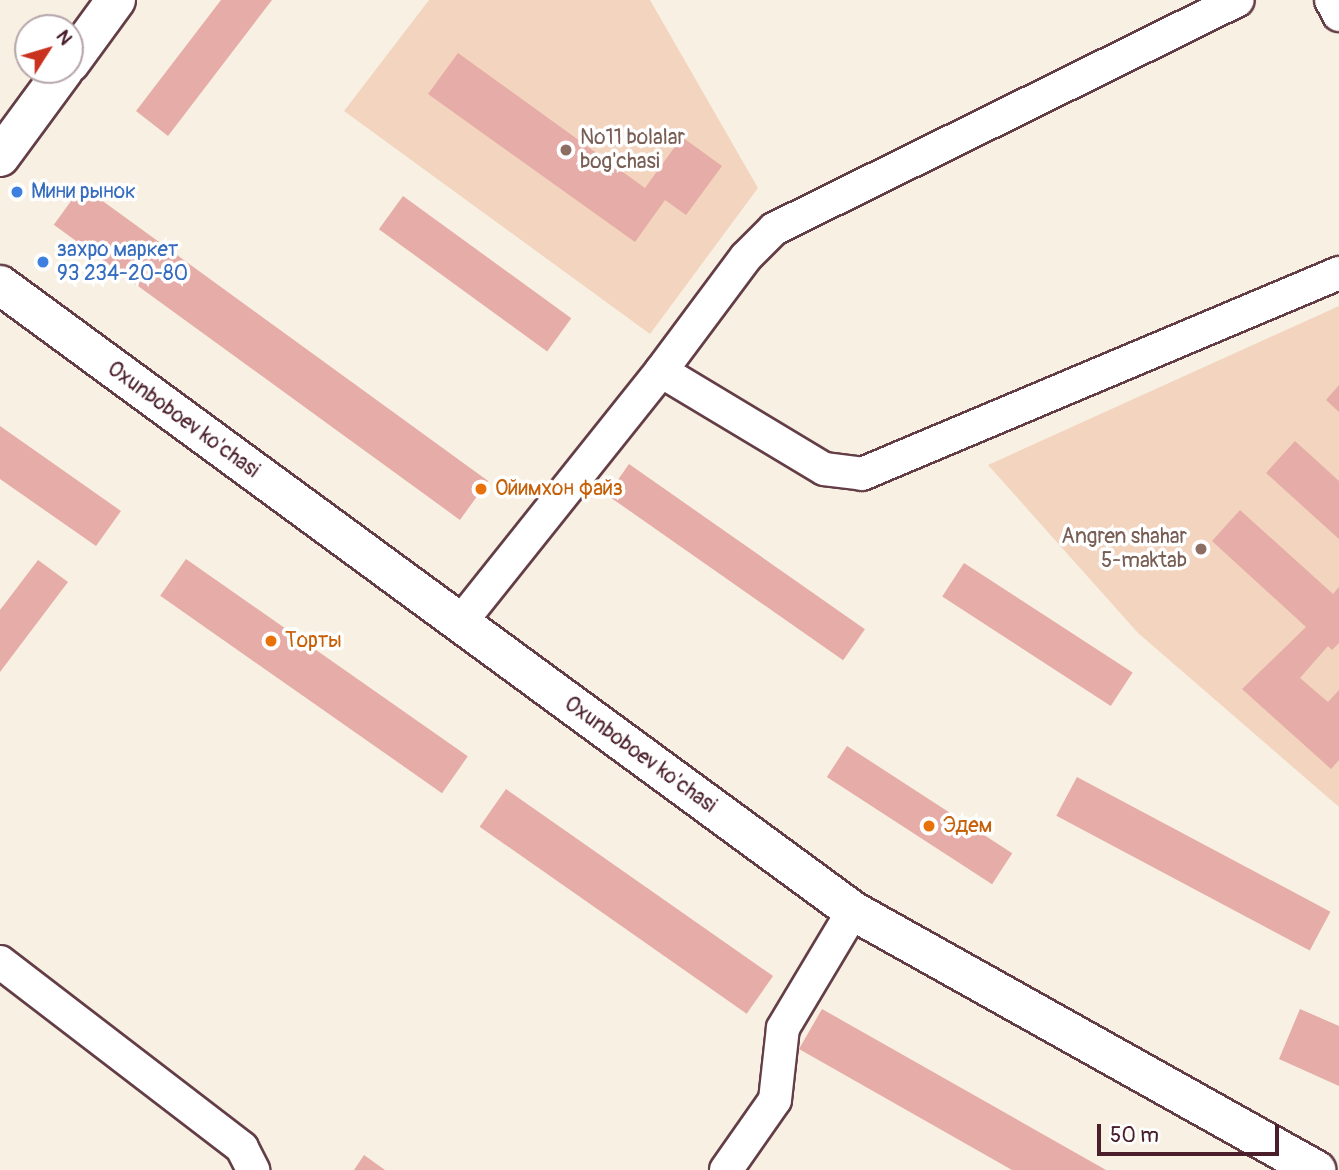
<!DOCTYPE html>
<html>
<head>
<meta charset="utf-8">
<style>
	body { margin:0 }
	#map { position:relative; width:1339px; height:1170px; overflow:hidden; background:#f8f1e3; font-family:Pangolin,sans-serif }
	div>[style] { position:absolute }
	[style*='--x'] { left:calc(var(--x)*1px); top:calc(var(--y)*1px); width:calc(var(--w)*1px); rotate:calc(var(--a)*1deg) }
	.built>* { inset:0; background:#f3d4bf }
	.building>* { inset:0; background:#e6aca7; transform-origin:0 0 }
	.roads { filter:drop-shadow(2px 0 #643e47) drop-shadow(-2px 0 #643e47) drop-shadow(0 2px #643e47) drop-shadow(0 -2px #643e47) }
	.minor>* { height:32px; margin:-16px; padding:0 16px; transform-origin:16px; border-radius:16px; background:#fff }
	.major>* { height:38px; margin:-19px; padding:0 19px; transform-origin:19px; border-radius:19px; background:#fff }
	.dots>* { width:19px; height:19px; translate:-50% -50%; box-sizing:border-box; border:4px solid #fff; border-radius:50% }
	span { translate:-50% -50%; white-space:nowrap; text-align:center; line-height:1.15; -webkit-text-stroke:7px #fff; paint-order:stroke }
	.education-label { font-size:21px; color:#785e54 }
	.left { translate:0 -50%; text-align:left }
	.right { translate:-100% -50%; text-align:right }
	.shop-label { font-size:21px; color:#366cbe }
	.street-label { font-size:21px; color:#4a1f2b }
	.food-label { font-size:21px; color:#c56008 }
	.north { position:absolute; left:14px; top:14px; width:70px; height:70px; box-sizing:border-box; background:#fff; border:2px solid #b7a5aa; border-radius:50%; rotate:53deg; font-size:19px; font-weight:700; line-height:28px; text-align:center; color:#4a1f2b }
	.north::after { content:''; display:block; margin:auto; width:24px; height:32px; background:#c8321e; clip-path:polygon(50% 0,100% 100%,50% 72%,0 100%) }
	.scale { position:absolute; left:1097px; top:1124px; width:182px; height:32px; box-sizing:border-box; border:4px solid #4a1f2b; border-top:0; padding-left:9px; font-size:21px; line-height:24px; white-space:nowrap; color:#4a1f2b; -webkit-text-stroke:5px #fff; paint-order:stroke }
</style>
</head>
<body>
<div id="map">
	<div class="built">
		<div style="clip-path:polygon(429px 0,650px 0,758px 188px,650px 334px,344px 111px)"></div>
		<div style="clip-path:polygon(1339px 306px,1339px 807px,1138px 633px,988px 465px)"></div>
	</div>
	<div class="building">
		<div style="clip-path:polygon(221px 0,272px 0,168px 136px,136px 111px)"></div>
		<div style="clip-path:polygon(458px 53px,645px 188px,682px 137px,722px 166px,686px 215px,665px 200px,635px 242px,428px 94px)"></div>
		<div style="left:82px;top:186px;width:502px;height:48px;rotate:36deg"></div>
		<div style="left:403px;top:196px;width:208px;height:41px;rotate:36deg"></div>
		<div style="clip-path:polygon(1339px 385px,1339px 412px,1326px 400px)"></div>
		<div style="clip-path:polygon(0 426px,121px 511px,96px 546px,0 479px)"></div>
		<div style="clip-path:polygon(1295px 441px,1339px 481px,1339px 539px,1266px 473px)"></div>
		<div style="left:629px;top:464px;width:288px;height:38px;rotate:35deg"></div>
		<div style="clip-path:polygon(1240px 510px,1333px 594px,1339px 587px,1339px 643px,1332px 650px,1328px 646px,1300px 678px,1328px 702px,1339px 690px,1339px 760px,1331px 769px,1242px 689px,1306px 627px,1212px 541px)"></div>
		<div style="left:186px;top:559px;width:344px;height:45px;rotate:35deg"></div>
		<div style="clip-path:polygon(38px 560px,68px 582px,0 672px,0 610px)"></div>
		<div style="left:964px;top:563px;width:201px;height:40px;rotate:33deg"></div>
		<div style="left:847px;top:746px;width:197px;height:37px;rotate:33deg"></div>
		<div style="left:1077px;top:777px;width:287px;height:44px;rotate:28deg"></div>
		<div style="left:506px;top:789px;width:326px;height:46px;rotate:35deg"></div>
		<div style="clip-path:polygon(822px 1009px,1106px 1170px,1012px 1170px,799px 1049px)"></div>
		<div style="clip-path:polygon(1300px 1009px,1339px 1026px,1339px 1086px,1279px 1059px)"></div>
		<div style="clip-path:polygon(364px 1155px,385px 1170px,354px 1170px)"></div>
	</div>
	<div class="roads">
		<div class="minor">
			<div style="--x:1331;--y:0;--w:17;--a:62"></div>
			<div style="--x:661;--y:371;--w:190;--a:31"></div>
			<div style="--x:824;--y:469;--w:38;--a:7"></div>
			<div style="--x:862;--y:474;--w:518;--a:-22.85"></div>
			<div style="--x:460;--y:623;--w:322;--a:-51.4"></div>
			<div style="--x:661;--y:371;--w:142;--a:-53.3"></div>
			<div style="--x:746;--y:257;--w:40;--a:-45"></div>
			<div style="--x:774;--y:229;--w:517;--a:-26.27"></div>
			<div style="--x:0;--y:962;--w:305;--a:37.5"></div>
			<div style="--x:242;--y:1148;--w:25;--a:63"></div>
			<div style="--x:726;--y:1170;--w:85;--a:-55"></div>
			<div style="--x:775;--y:1100;--w:72;--a:-83.7"></div>
			<div style="--x:783;--y:1028;--w:136;--a:-59.1"></div>
		</div>
		<div class="major">
			<div style="--x:70;--y:63;--w:78;--a:-53.9"></div>
			<div style="--x:0;--y:157;--w:108;--a:-53.7"></div>
			<div style="--x:0;--y:285;--w:1058;--a:36.27"></div>
			<div style="--x:853;--y:911;--w:531;--a:29.22"></div>
		</div>
	</div>
	<div class="dots">
		<div style="left:566px;top:150px;background:#8d6e63"></div>
		<div style="left:17px;top:192px;background:#3f7fe0"></div>
		<div style="left:43px;top:262px;background:#3f7fe0"></div>
		<div style="left:481px;top:489px;background:#e8710a"></div>
		<div style="left:1201px;top:549px;background:#8d6e63"></div>
		<div style="left:271px;top:641px;background:#e8710a"></div>
		<div style="left:929px;top:826px;background:#e8710a"></div>
	</div>
	<div class="education-label">
		<span class="left" style="left:580px;top:150px">№11 bolalar<br>bog'chasi</span>
		<span class="right" style="left:1187px;top:549px">Angren shahar<br>5-maktab</span>
	</div>
	<div class="shop-label">
		<span class="left" style="left:31px;top:192px">Мини рынок</span>
		<span class="left" style="left:57px;top:262px">захро маркет<br>93 234-20-80</span>
	</div>
	<div class="street-label">
		<span style="left:183px;top:420px;rotate:36deg">Oxunboboev ko'chasi</span>
		<span style="left:640px;top:755px;rotate:36deg">Oxunboboev ko'chasi</span>
	</div>
	<div class="food-label">
		<span class="left" style="left:495px;top:489px">Ойимхон файз</span>
		<span class="left" style="left:285px;top:641px">Торты</span>
		<span class="left" style="left:943px;top:826px">Эдем</span>
	</div>
	<div class="north">N</div>
	<div class="scale">50 m</div>
</div>
</body>
</html>
